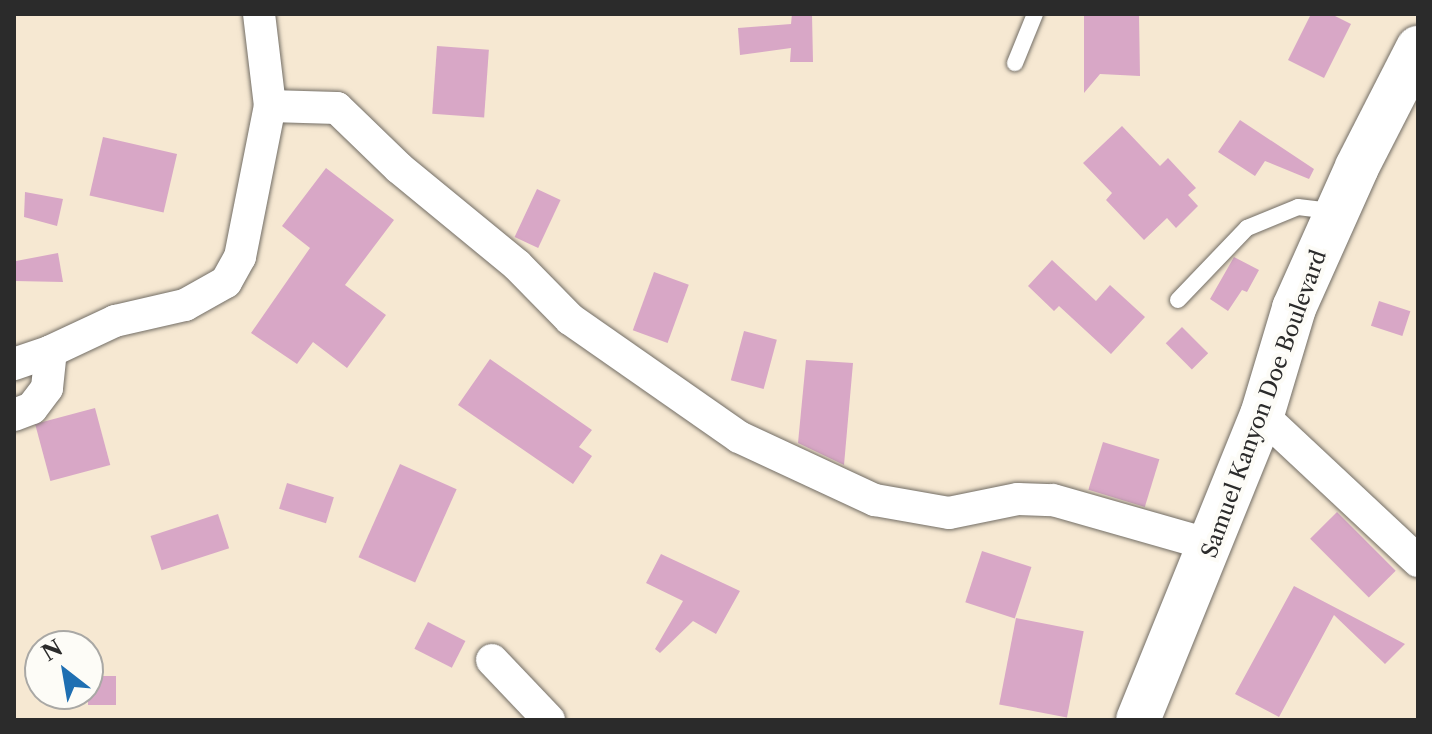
<!DOCTYPE html>
<style>
body{margin:0}
#map{position:relative;width:1432px;height:734px;overflow:hidden;background:#f6e8d2;font-family:"Libre Caslon Text",serif}
div>[style]{position:absolute}
.building>*{inset:0;background:#d8a7c6;transform-origin:0 0}
.roads{filter:drop-shadow(0 0 2px #726d65) drop-shadow(0 0 2px #726d65)}
.lane>*{height:16px;margin:-8px;padding:0 8px;transform-origin:8px;border-radius:8px;background:#fff}
.street>*{height:32px;margin:-16px;padding:0 16px;transform-origin:16px;border-radius:16px;background:#fff}
.secondary>*{height:44px;margin:-22px;padding:0 22px;transform-origin:22px;border-radius:22px;background:#fff}
span{translate:-50% -50%;white-space:nowrap;text-align:center;line-height:1.15;-webkit-text-stroke:8px #fdfcf7;paint-order:stroke}
.street-label{font-size:22px;color:#2b2b2b}
.frame{position:absolute;inset:0;border:16px solid #2b2b2b;pointer-events:none}
.north{position:absolute;left:24px;top:630px;width:80px;height:80px;box-sizing:border-box;background:#fdfcf7;border:2px solid #a9a8a5;border-radius:50%;rotate:329deg;font-size:22px;font-weight:700;line-height:32px;text-align:center;color:#2b2b2b}
.north::after{content:'';display:block;margin:auto;width:28px;height:36px;background:#1f6fb2;clip-path:polygon(50% 0,100% 100%,50% 72%,0 100%)}
</style>
<div id="map">
<div class="building">
<div style="clip-path:polygon(792px 14px,812px 14px,813px 62px,790px 62px,791px 48px,740px 55px,738px 28px,791px 24px)"></div>
<div style="clip-path:polygon(1084px 14px,1139px 14px,1140px 76px,1100px 74px,1084px 93px)"></div>
<div style="clip-path:polygon(1311px 14px,1331px 14px,1351px 24px,1324px 78px,1288px 60px)"></div>
<div style="left:437px;top:46px;width:52px;height:68px;rotate:4deg"></div>
<div style="clip-path:polygon(1240px 120px,1314px 169px,1309px 179px,1265px 161px,1255px 176px,1218px 152px)"></div>
<div style="clip-path:polygon(1122px 126px,1160px 166px,1168px 158px,1196px 188px,1188px 195px,1198px 206px,1176px 228px,1167px 218px,1144px 240px,1106px 200px,1112px 193px,1083px 163px)"></div>
<div style="left:103px;top:137px;width:76px;height:60px;rotate:13deg"></div>
<div style="clip-path:polygon(326px 168px,394px 220px,345px 285px,386px 315px,347px 368px,313px 342px,297px 364px,251px 333px,310px 248px,282px 226px)"></div>
<div style="left:537px;top:189px;width:26px;height:53px;rotate:25deg"></div>
<div style="clip-path:polygon(25px 192px,63px 199px,57px 226px,24px 217px)"></div>
<div style="clip-path:polygon(58px 253px,63px 282px,15px 281px,16px 261px)"></div>
<div style="clip-path:polygon(1234px 257px,1259px 270px,1247px 292px,1242px 290px,1228px 311px,1210px 299px)"></div>
<div style="clip-path:polygon(1052px 260px,1096px 301px,1110px 285px,1145px 317px,1111px 354px,1059px 306px,1054px 311px,1028px 286px)"></div>
<div style="left:654px;top:272px;width:37px;height:62px;rotate:20deg"></div>
<div style="left:1379px;top:301px;width:33px;height:26px;rotate:18deg"></div>
<div style="left:1182px;top:327px;width:37px;height:23px;rotate:45deg"></div>
<div style="left:744px;top:331px;width:34px;height:51px;rotate:15deg"></div>
<div style="clip-path:polygon(490px 359px,592px 430px,579px 447px,592px 456px,573px 484px,458px 405px)"></div>
<div style="clip-path:polygon(806px 360px,853px 363px,844px 465px,798px 443px)"></div>
<div style="left:95px;top:408px;width:59px;height:62px;rotate:75deg"></div>
<div style="left:1103px;top:442px;width:59px;height:50px;rotate:17deg"></div>
<div style="left:400px;top:464px;width:62px;height:102px;rotate:24deg"></div>
<div style="left:287px;top:483px;width:49px;height:27px;rotate:17deg"></div>
<div style="left:1337px;top:512px;width:83px;height:38px;rotate:45deg"></div>
<div style="left:218px;top:514px;width:36px;height:71px;rotate:72deg"></div>
<div style="left:982px;top:551px;width:52px;height:54px;rotate:18deg"></div>
<div style="clip-path:polygon(661px 554px,740px 591px,716px 634px,693px 621px,660px 653px,655px 649px,683px 601px,646px 583px)"></div>
<div style="clip-path:polygon(1294px 586px,1405px 644px,1385px 664px,1334px 615px,1279px 717px,1235px 694px)"></div>
<div style="left:1016px;top:618px;width:69px;height:88px;rotate:11deg"></div>
<div style="left:428px;top:622px;width:42px;height:30px;rotate:27deg"></div>
<div style="left:116px;top:676px;width:29px;height:28px;rotate:90deg"></div>
</div>
<div class="roads">
<div class="lane">
<div style="left:1015px;top:63px;width:53px;rotate:-67.8deg"></div>
<div style="left:1178px;top:300px;width:100px;rotate:-46.2deg"></div>
<div style="left:1247px;top:228px;width:55px;rotate:-22.4deg"></div>
<div style="left:1298px;top:207px;width:35px;rotate:7deg"></div>
</div>
<div class="street">
<div style="left:270px;top:106px;width:67px;rotate:1.7deg"></div>
<div style="left:337px;top:108px;width:86px;rotate:44.1deg"></div>
<div style="left:399px;top:168px;width:153px;rotate:39.4deg"></div>
<div style="left:517px;top:265px;width:76px;rotate:45.5deg"></div>
<div style="left:570px;top:319px;width:206px;rotate:34.9deg"></div>
<div style="left:739px;top:437px;width:150px;rotate:24.9deg"></div>
<div style="left:875px;top:500px;width:75px;rotate:10deg"></div>
<div style="left:949px;top:513px;width:70px;rotate:-11.5deg"></div>
<div style="left:1018px;top:499px;width:35px;rotate:2deg"></div>
<div style="left:1053px;top:500px;width:164px;rotate:15.9deg"></div>
<div style="left:14px;top:364px;width:39px;rotate:-19deg"></div>
<div style="left:14px;top:415px;width:19px;rotate:-21deg"></div>
<div style="left:32px;top:408px;width:25px;rotate:-53deg"></div>
<div style="left:47px;top:388px;width:37px;rotate:-84deg"></div>
<div style="left:51px;top:351px;width:71px;rotate:-25.1deg"></div>
<div style="left:115px;top:321px;width:72px;rotate:-12.9deg"></div>
<div style="left:185px;top:305px;width:47px;rotate:-29.3deg"></div>
<div style="left:226px;top:282px;width:29px;rotate:-61deg"></div>
<div style="left:240px;top:257px;width:154px;rotate:-78.8deg"></div>
<div style="left:270px;top:106px;width:93px;rotate:-96.8deg"></div>
<div style="left:1262px;top:415px;width:214px;rotate:43.1deg"></div>
<div style="left:492px;top:660px;width:83px;rotate:46.5deg"></div>
</div>
<div class="secondary">
<div style="left:1138px;top:720px;width:329px;rotate:-67.9deg"></div>
<div style="left:1262px;top:415px;width:112px;rotate:-73.3deg"></div>
<div style="left:1294px;top:308px;width:154px;rotate:-65.9deg"></div>
<div style="left:1357px;top:167px;width:134px;rotate:-62.9deg"></div>
</div>
</div>
<div class="street-label">
<span style="left:1264px;top:404px;rotate:-70deg">Samuel Kanyon Doe Boulevard</span>
</div>
<div class="frame"></div>
<div class="north">N</div>
</div>
